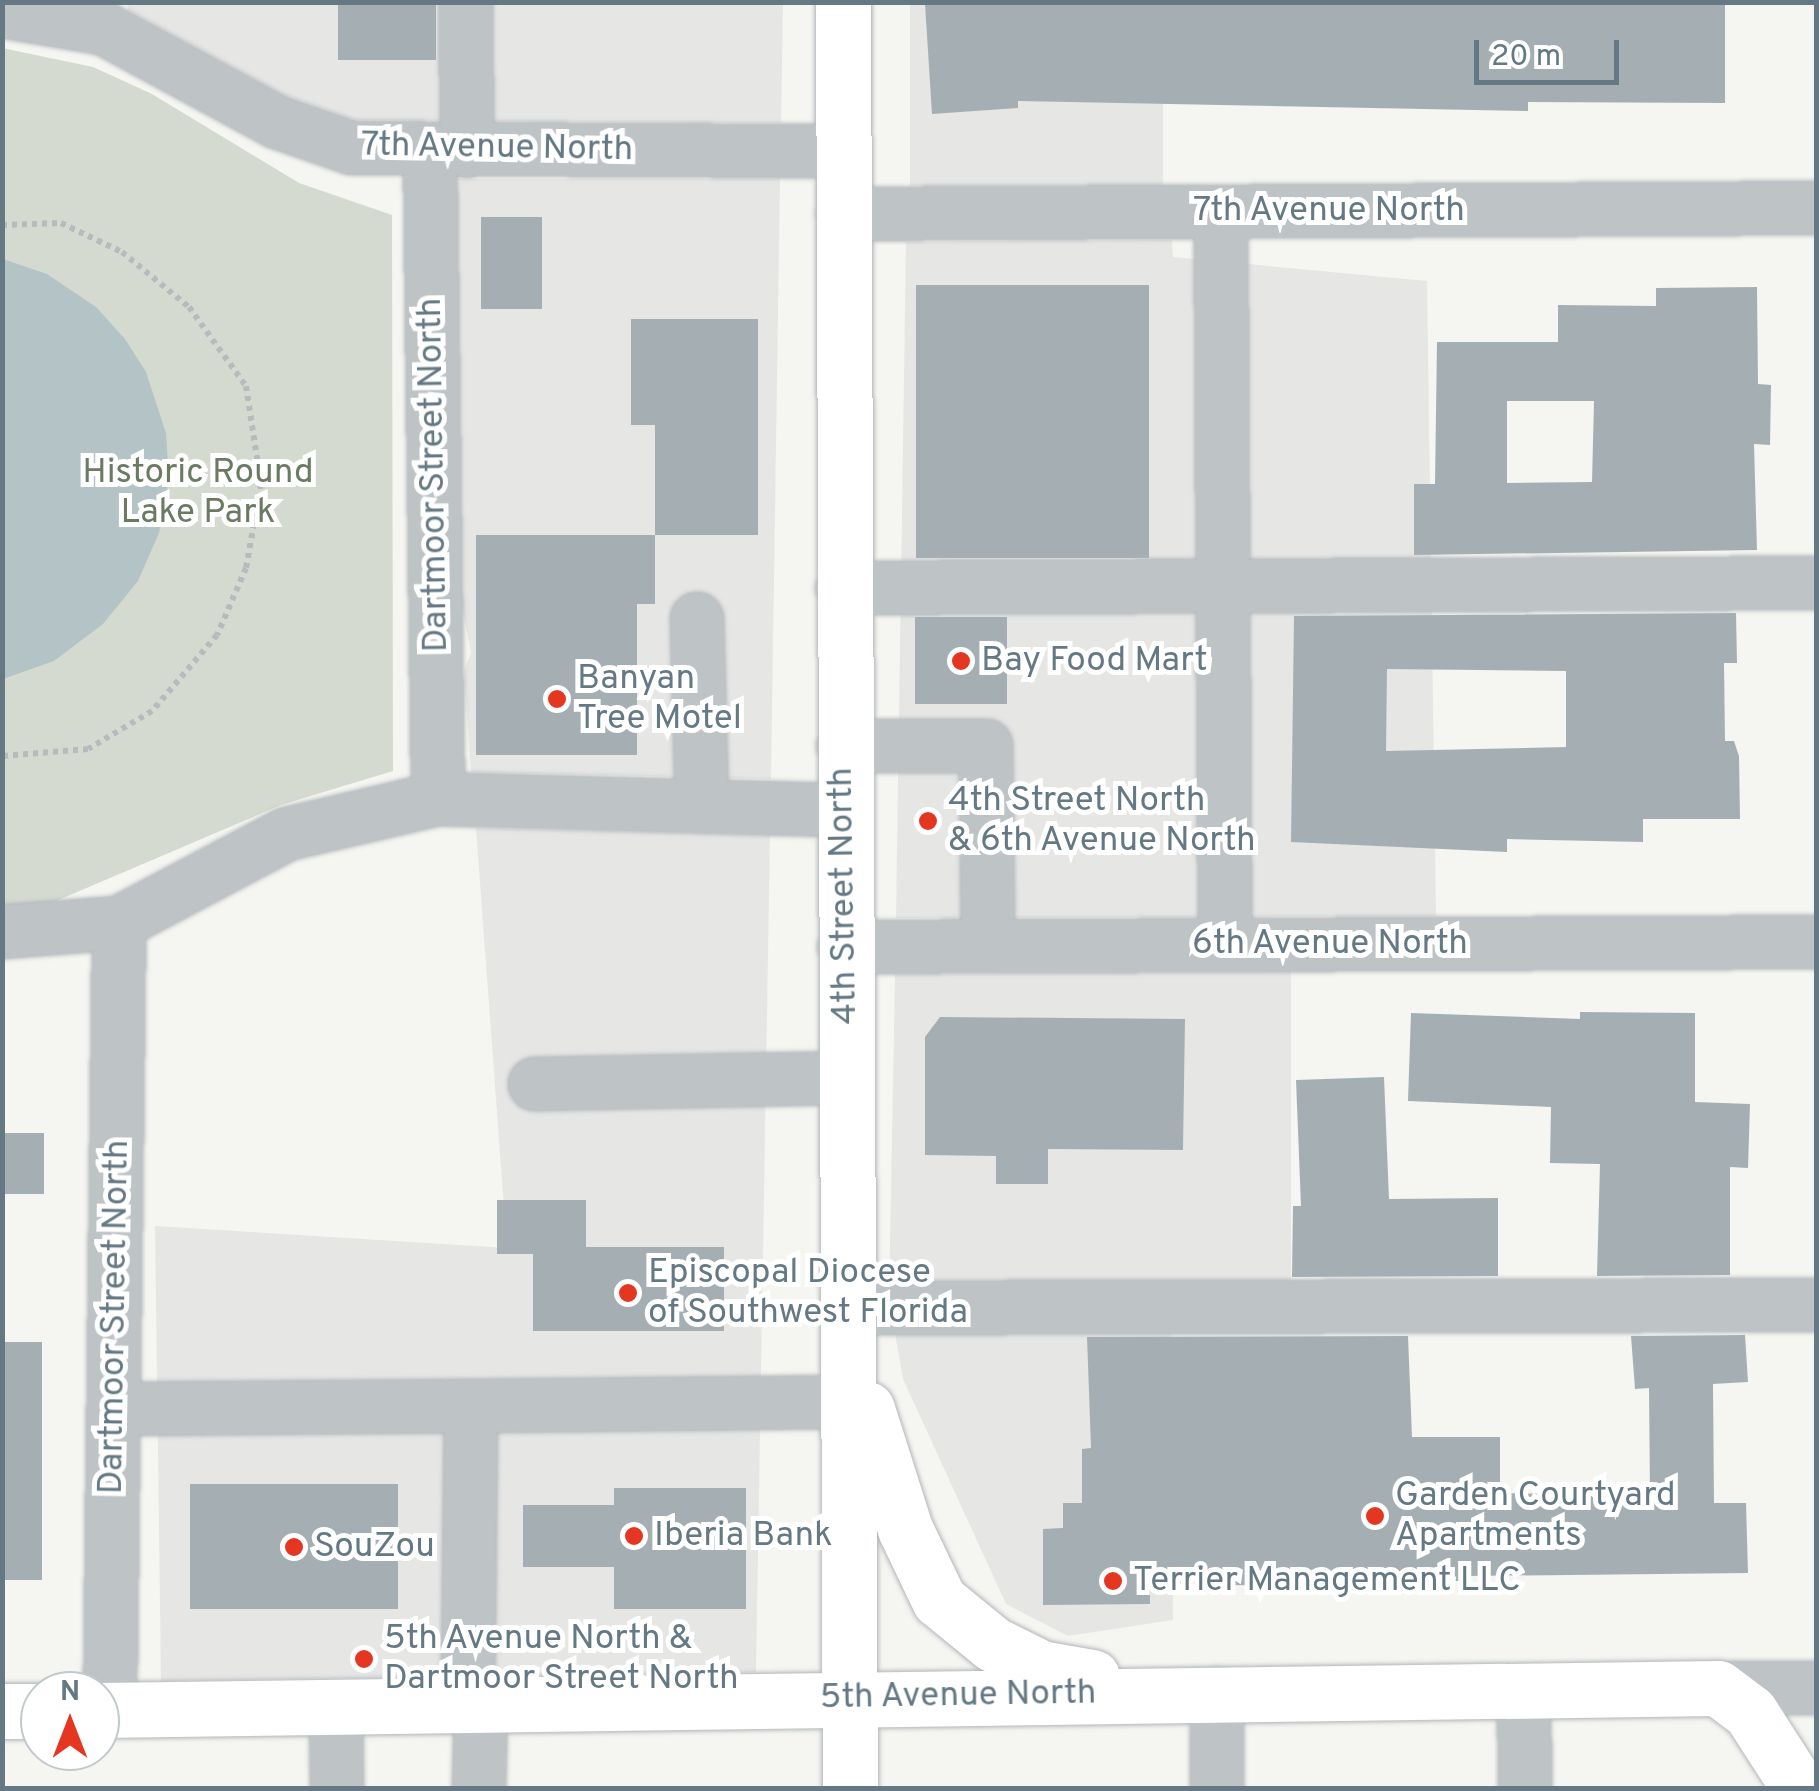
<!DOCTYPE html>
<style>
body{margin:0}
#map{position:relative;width:1819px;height:1791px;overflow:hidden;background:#f5f5f1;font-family:Overpass,sans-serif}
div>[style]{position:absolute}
.built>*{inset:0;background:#e6e6e5;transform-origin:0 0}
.green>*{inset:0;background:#d5dad0}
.water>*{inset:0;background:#b4c4c6}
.building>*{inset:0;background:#a5afb3;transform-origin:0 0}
.path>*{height:6px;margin-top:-3px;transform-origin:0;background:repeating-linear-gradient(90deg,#b8bbbd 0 5px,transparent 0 10px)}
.roads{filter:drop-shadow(0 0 2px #b1b7ba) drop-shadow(0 0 2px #b1b7ba)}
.minor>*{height:52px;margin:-26px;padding:0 26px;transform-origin:26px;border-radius:26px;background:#bec3c6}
.major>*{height:55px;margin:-27.5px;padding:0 27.5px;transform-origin:27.5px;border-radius:27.5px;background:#fff}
.dots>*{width:28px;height:28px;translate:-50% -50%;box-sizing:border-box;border:5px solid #fff;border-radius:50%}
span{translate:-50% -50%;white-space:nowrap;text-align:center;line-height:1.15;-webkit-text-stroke:10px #fff;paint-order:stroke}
.street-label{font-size:35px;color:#647983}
.park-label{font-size:35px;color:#6a7a63}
.poi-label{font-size:35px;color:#647983}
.left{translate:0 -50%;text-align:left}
.frame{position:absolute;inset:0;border:5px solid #647983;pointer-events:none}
.north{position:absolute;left:20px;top:1671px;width:100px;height:100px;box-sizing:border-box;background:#fff;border:2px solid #c1c9cd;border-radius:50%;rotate:0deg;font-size:28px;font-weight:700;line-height:40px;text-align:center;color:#647983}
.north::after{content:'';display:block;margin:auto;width:35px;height:45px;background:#e53622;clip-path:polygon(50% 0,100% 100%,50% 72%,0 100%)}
.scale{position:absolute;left:1474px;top:40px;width:145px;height:45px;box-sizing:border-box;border:5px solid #647983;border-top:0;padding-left:12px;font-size:30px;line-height:35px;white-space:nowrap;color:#647983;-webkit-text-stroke:8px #fff;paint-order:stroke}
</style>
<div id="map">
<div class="built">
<div style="clip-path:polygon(127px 3px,783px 3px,781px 123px,356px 120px,285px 95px,128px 10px)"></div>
<div style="left:910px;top:3px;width:253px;height:183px"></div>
<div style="clip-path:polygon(455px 179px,780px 179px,771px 779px,471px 772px,464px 671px,471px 653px,460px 596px)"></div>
<div style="clip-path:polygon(1172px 240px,1173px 257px,1427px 281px,1436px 916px,896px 918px,906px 242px)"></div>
<div style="clip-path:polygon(476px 828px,770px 835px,756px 1672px,161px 1681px,155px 1226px,507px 1248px)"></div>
<div style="clip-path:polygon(1291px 971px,1291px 1291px,1171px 1289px,1173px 1620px,1068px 1636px,1006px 1604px,903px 1379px,889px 1299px,895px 974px)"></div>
</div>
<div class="green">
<div style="clip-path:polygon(2px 48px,93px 67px,152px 94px,299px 183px,392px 215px,393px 771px,281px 805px,42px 907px,2px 907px)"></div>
</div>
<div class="water">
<div style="clip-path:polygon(3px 259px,47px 274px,96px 307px,125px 339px,146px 372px,166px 433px,169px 480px,159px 533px,138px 581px,103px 624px,54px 661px,3px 679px)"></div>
</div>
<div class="building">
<div style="left:338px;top:2px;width:98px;height:58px"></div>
<div style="clip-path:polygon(1725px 2px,1725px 103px,1528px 102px,1528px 111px,1018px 101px,1018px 108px,932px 114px,925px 4px)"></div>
<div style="left:481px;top:217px;width:61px;height:92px"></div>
<div style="left:916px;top:285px;width:233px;height:273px"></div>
<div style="clip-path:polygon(evenodd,1757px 287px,1758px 384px,1771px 385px,1770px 445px,1754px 444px,1757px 550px,1414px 555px,1414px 484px,1435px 484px,1437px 342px,1558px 342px,1558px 305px,1656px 306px,1656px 288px,1757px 287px,1507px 401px,1594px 401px,1592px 482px,1507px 483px,1507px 401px)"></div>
<div style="clip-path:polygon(631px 319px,758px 319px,758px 535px,655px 535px,655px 425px,631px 425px)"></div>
<div style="clip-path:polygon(476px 535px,655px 535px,655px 604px,637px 604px,637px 755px,476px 755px)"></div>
<div style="clip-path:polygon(evenodd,1736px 613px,1737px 663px,1724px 663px,1725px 741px,1734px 741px,1739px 756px,1740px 819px,1643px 819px,1643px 842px,1507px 839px,1507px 852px,1291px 842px,1294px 616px,1736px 613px,1387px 669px,1566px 671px,1566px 747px,1386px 751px,1387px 669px)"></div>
<div style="left:1007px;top:617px;width:87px;height:92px;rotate:90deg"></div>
<div style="clip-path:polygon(1580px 1012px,1695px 1013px,1695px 1102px,1750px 1104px,1748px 1168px,1730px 1167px,1730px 1275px,1597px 1276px,1600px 1164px,1550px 1163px,1551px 1107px,1408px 1101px,1411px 1013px,1580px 1019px)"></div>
<div style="clip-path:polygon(940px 1017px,1185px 1019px,1183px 1150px,1048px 1149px,1048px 1184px,996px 1184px,996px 1156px,925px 1155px,925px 1037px)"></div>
<div style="clip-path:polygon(1384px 1077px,1389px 1199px,1498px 1198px,1498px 1276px,1292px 1277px,1293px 1206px,1301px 1206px,1296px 1080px)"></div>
<div style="left:2px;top:1133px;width:42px;height:61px"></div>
<div style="clip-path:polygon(497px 1200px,586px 1200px,586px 1247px,724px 1247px,724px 1331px,533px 1331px,533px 1254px,497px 1254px)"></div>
<div style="clip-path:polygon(1745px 1335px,1748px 1382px,1713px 1384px,1714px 1503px,1746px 1503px,1748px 1573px,1466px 1576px,1466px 1581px,1390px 1581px,1390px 1587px,1150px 1584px,1150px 1604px,1043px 1605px,1043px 1529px,1063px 1528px,1063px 1503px,1082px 1503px,1082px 1449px,1091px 1448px,1087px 1337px,1408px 1336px,1412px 1437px,1500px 1437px,1500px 1493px,1650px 1496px,1649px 1388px,1635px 1389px,1631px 1336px)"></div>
<div style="left:2px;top:1342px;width:40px;height:238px"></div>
<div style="left:398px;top:1484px;width:125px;height:208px;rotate:90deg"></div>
<div style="clip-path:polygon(614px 1488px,746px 1488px,746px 1609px,614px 1609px,614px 1567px,523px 1567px,523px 1505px,614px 1505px)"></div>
</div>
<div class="path">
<div style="left:2px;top:225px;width:59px;rotate:-1.9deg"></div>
<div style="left:61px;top:223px;width:68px;rotate:25.4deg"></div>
<div style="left:122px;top:252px;width:87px;rotate:39.4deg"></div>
<div style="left:189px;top:307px;width:97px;rotate:54.2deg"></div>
<div style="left:246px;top:386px;width:99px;rotate:81.3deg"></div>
<div style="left:261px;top:484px;width:85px;rotate:100.1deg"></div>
<div style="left:246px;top:568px;width:73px;rotate:113.4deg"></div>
<div style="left:217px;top:635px;width:100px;rotate:130.5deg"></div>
<div style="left:152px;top:711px;width:74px;rotate:149.3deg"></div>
<div style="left:88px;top:749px;width:86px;rotate:175.3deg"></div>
</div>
<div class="roads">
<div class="minor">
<div style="left:466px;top:2px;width:149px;rotate:89.6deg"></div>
<div style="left:2px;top:11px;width:102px;rotate:9.6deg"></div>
<div style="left:103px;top:28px;width:198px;rotate:28.4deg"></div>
<div style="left:277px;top:122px;width:79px;rotate:19.1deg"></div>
<div style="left:352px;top:148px;width:489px;rotate:0.4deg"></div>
<div style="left:430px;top:151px;width:648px;rotate:89.29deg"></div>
<div style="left:1221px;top:212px;width:733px;rotate:89.69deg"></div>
<div style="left:842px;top:214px;width:974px;rotate:-0.35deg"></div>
<div style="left:842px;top:588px;width:974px;rotate:-0.29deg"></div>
<div style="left:697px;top:619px;width:187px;rotate:88.5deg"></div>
<div style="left:843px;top:746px;width:143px"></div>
<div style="left:986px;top:746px;width:200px;rotate:89.4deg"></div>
<div style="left:2px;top:932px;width:117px;rotate:-4.4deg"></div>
<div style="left:119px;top:923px;width:190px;rotate:-27.9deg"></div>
<div style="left:287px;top:834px;width:155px;rotate:-13.1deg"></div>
<div style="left:438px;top:799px;width:405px;rotate:1.6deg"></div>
<div style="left:844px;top:947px;width:972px;rotate:-0.29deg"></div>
<div style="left:535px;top:1084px;width:312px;rotate:-1.1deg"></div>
<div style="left:849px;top:1308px;width:967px;rotate:-0.18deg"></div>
<div style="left:471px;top:1406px;width:380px;rotate:-0.6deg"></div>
<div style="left:114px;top:1409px;width:357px;rotate:-0.5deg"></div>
<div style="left:471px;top:1406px;width:298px;rotate:90.6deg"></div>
<div style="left:1718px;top:1688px;width:98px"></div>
<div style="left:1524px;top:1690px;width:98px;rotate:89.4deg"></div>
<div style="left:336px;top:1707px;width:81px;rotate:89.3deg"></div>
<div style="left:110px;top:1710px;width:787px;rotate:-89.34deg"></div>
<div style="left:479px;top:1788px;width:84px;rotate:-88.6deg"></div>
<div style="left:1217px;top:1788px;width:95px;rotate:-90deg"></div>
</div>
<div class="major">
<div style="left:843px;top:2px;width:1786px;rotate:89.78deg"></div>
<div style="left:867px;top:1409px;width:126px;rotate:72.4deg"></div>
<div style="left:905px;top:1529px;width:79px;rotate:64.4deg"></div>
<div style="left:939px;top:1600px;width:70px;rotate:39.2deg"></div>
<div style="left:993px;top:1644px;width:54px;rotate:26.6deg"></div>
<div style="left:1041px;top:1668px;width:52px;rotate:10deg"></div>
<div style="left:100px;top:1710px;width:1618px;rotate:-0.78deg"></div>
<div style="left:1718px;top:1688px;width:40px;rotate:37deg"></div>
<div style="left:1750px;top:1712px;width:90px;rotate:57.2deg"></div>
<div style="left:2px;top:1711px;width:38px"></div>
</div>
</div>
<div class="dots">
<div style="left:961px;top:661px;background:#e53622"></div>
<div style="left:557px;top:699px;background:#e53622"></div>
<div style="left:928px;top:821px;background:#e53622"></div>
<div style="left:628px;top:1293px;background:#e53622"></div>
<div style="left:1375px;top:1516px;background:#e53622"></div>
<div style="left:634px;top:1536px;background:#e53622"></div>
<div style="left:294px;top:1547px;background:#e53622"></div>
<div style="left:1113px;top:1581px;background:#e53622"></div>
<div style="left:364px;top:1659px;background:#e53622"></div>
</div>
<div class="street-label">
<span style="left:497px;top:148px;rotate:1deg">7th Avenue North</span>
<span style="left:1329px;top:211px">7th Avenue North</span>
<span style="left:434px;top:475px;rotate:-91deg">Dartmoor Street North</span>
<span style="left:844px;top:896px;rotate:-91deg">4th Street North</span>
<span style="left:1330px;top:944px">6th Avenue North</span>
<span style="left:115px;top:1317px;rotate:-89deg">Dartmoor Street North</span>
<span style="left:958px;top:1696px;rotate:-1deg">5th Avenue North</span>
</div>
<div class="park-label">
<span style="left:198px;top:493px">Historic Round<br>Lake Park</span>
</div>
<div class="poi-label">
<span class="left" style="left:981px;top:661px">Bay Food Mart</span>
<span class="left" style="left:577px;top:699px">Banyan<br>Tree Motel</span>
<span class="left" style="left:948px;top:821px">4th Street North<br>&amp; 6th Avenue North</span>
<span class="left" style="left:648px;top:1293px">Episcopal Diocese<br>of Southwest Florida</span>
<span class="left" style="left:1395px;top:1516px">Garden Courtyard<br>Apartments</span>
<span class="left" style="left:654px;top:1536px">Iberia Bank</span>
<span class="left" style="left:314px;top:1547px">SouZou</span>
<span class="left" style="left:1133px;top:1581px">Terrier Management LLC</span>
<span class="left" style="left:384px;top:1659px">5th Avenue North &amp;<br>Dartmoor Street North</span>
</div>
<div class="frame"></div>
<div class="north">N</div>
<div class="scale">20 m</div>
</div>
